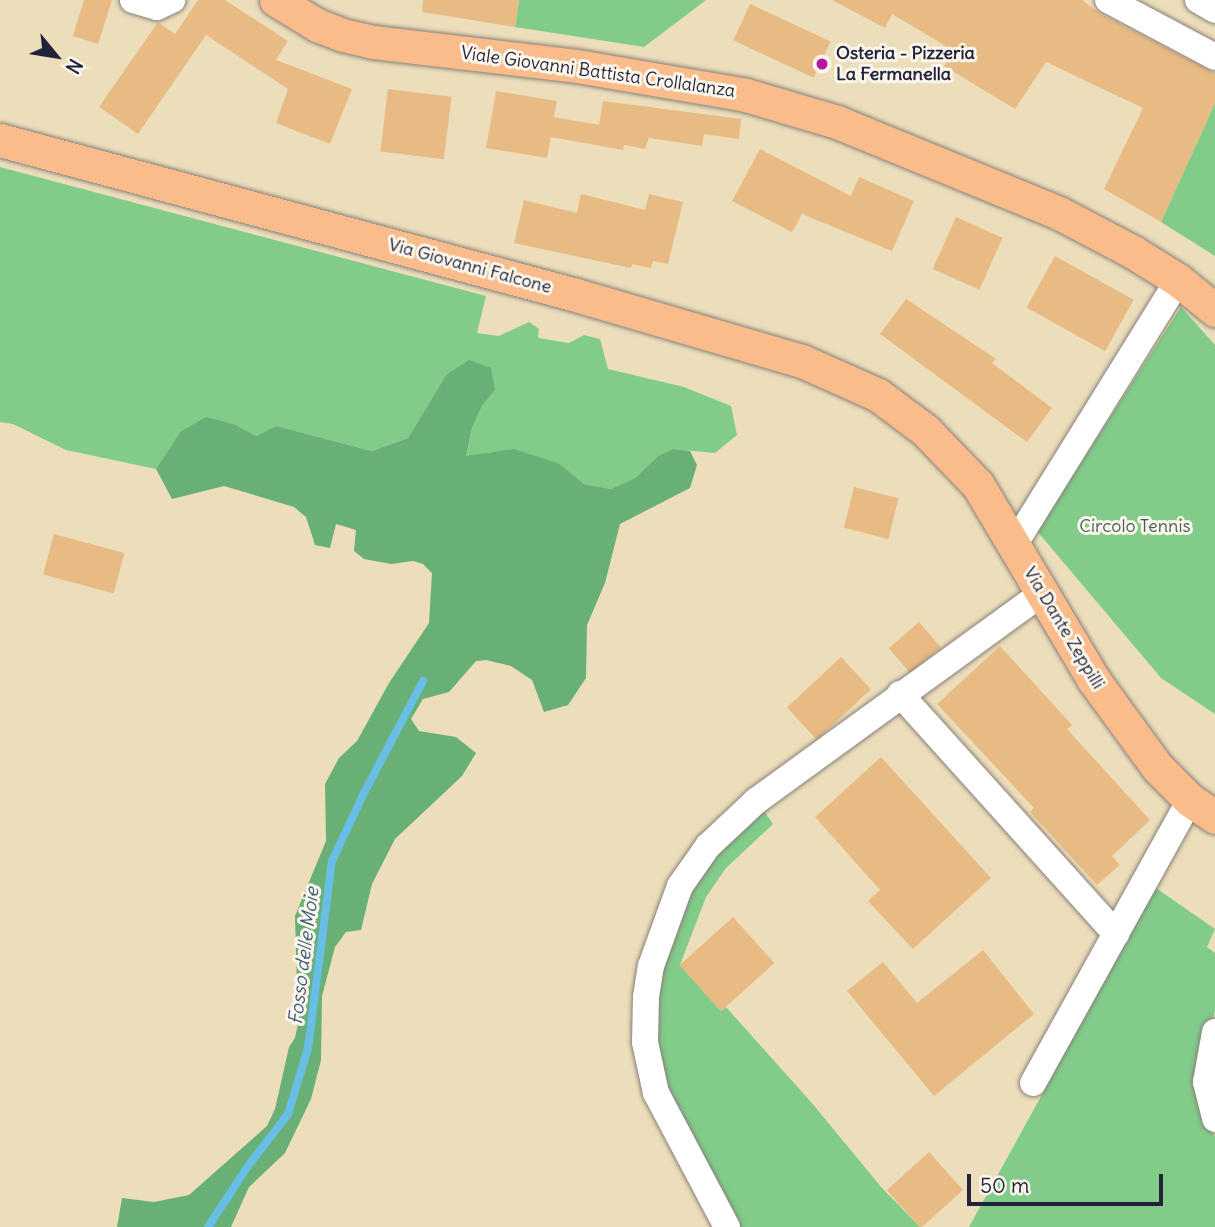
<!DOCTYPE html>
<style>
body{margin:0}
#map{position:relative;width:1215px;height:1227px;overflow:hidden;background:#eddebb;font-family:Delius,sans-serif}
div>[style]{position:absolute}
.green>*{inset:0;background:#81cc89}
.forest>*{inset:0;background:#68b075}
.stream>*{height:8px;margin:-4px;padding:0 4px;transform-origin:4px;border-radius:4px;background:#69bee6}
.building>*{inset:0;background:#e9bb84;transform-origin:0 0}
.roads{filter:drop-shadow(0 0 2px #88807b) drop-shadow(0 0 2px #88807b)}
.minor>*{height:26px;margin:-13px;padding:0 13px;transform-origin:13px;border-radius:13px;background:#fff}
.major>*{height:33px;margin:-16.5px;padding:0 16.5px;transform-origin:16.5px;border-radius:16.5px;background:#f9bc8a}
.dots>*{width:19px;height:19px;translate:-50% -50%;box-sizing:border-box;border:4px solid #fbf7ec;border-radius:50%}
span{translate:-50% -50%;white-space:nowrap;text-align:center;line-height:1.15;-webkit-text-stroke:6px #fbf7ec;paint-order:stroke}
.poi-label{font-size:18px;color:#22223b;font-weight:700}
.left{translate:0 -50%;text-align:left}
.street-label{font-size:18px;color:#22223b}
.park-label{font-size:18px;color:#435e56}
.water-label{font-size:19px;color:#3b5977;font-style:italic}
.north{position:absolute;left:21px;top:21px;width:70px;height:70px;-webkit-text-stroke:5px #fbf7ec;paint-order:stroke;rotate:120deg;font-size:19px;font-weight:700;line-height:28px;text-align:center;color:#22223b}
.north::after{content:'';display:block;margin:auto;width:24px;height:32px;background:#22223b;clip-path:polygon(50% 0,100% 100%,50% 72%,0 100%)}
.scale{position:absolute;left:967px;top:1174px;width:196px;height:32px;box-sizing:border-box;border:4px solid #22223b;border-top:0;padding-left:9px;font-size:21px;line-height:24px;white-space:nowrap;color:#22223b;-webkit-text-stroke:5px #fbf7ec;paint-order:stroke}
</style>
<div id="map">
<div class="green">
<div style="clip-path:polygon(519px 0,706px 0,644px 47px,515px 27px)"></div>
<div style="clip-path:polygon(1215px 103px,1215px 256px,1161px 222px)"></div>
<div style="clip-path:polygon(0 167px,486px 296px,477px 333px,499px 336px,529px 322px,539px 329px,538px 338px,569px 343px,584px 335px,600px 339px,608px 369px,684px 387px,731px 406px,737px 435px,715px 453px,673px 449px,658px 456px,635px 478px,611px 489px,584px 484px,560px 464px,491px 452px,466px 457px,472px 428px,482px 406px,495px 390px,446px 375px,408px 438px,372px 451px,276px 426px,256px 436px,236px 425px,180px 432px,156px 469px,66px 450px,13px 424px,0 422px)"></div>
<div style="clip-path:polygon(1181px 307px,1215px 345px,1215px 714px,1161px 678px,1037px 531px)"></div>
<div style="clip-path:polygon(759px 804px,773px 824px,726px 868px,706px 897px,680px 965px,721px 1011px,726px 1007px,811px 1102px,882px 1188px,920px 1227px,730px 1227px,659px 1092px,652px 997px,685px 888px)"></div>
<div style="clip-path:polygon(1156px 888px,1215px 929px,1207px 947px,1215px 953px,1215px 1011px,1208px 1036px,1208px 1125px,1215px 1137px,1215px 1227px,969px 1227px)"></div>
</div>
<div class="forest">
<div style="clip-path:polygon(469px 360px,491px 368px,495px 390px,482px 406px,472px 428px,466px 456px,514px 449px,560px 464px,584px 484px,611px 489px,635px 478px,658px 456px,673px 449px,690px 451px,697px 465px,690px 488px,620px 524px,605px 583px,587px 625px,586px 678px,568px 705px,544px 712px,532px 680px,511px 666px,486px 660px,476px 661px,449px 692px,423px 699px,411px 719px,419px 731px,456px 737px,476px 753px,462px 776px,395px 839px,372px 884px,361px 930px,346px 932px,335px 947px,322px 996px,321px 1060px,311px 1099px,285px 1153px,249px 1187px,231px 1227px,117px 1227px,122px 1198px,154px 1202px,189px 1195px,267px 1126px,275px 1109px,289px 1047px,295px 1038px,298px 1024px,295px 916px,326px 841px,325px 784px,339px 758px,357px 741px,389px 683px,429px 623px,432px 573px,423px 564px,413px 561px,391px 564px,364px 559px,354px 551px,356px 530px,336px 524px,330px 548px,315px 545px,306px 517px,294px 507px,224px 486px,172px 499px,156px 469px,180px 432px,206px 417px,236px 425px,256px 436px,276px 426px,372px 451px,408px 438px,446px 375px)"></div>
</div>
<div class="stream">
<div style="left:208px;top:1227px;width:73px;rotate:-56.7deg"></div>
<div style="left:248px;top:1166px;width:66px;rotate:-52.4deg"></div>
<div style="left:288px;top:1114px;width:69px;rotate:-73.1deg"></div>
<div style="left:308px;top:1048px;width:189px;rotate:-82.7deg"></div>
<div style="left:332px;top:861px;width:75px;rotate:-64.8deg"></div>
<div style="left:364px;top:793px;width:127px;rotate:-62.2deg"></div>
</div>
<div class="building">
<div style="clip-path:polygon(84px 0,112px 0,98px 44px,73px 36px)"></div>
<div style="clip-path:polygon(198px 0,225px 0,288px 41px,276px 60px,352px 89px,330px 144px,276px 123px,288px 89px,206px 35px,138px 134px,99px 107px,158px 22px,175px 34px)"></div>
<div style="clip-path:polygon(423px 0,519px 0,515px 27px,422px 12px)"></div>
<div style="clip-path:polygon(832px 0,1082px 0,1101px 14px,1215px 73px,1215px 103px,1161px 222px,1104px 189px,1143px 108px,1046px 62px,1015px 109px,944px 66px,954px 51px,892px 14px,885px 28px)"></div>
<div style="left:750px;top:4px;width:89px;height:40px;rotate:25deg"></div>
<div style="left:388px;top:89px;width:64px;height:63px;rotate:7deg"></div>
<div style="clip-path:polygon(496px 91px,557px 101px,554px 117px,599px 125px,603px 101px,741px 119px,739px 139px,704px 134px,702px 146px,649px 138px,645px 149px,624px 145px,623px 150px,551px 137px,547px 158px,486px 148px)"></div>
<div style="clip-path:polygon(760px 149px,851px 196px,859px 177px,914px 201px,892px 251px,802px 214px,792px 232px,732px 201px)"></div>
<div style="clip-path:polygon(581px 194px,645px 210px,649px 194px,683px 202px,668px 264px,653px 261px,651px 268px,632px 264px,631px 268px,514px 243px,524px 200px,577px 213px)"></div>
<div style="left:956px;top:217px;width:51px;height:57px;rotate:24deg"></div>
<div style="left:1055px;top:256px;width:90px;height:59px;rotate:29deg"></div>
<div style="clip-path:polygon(906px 299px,996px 359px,992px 363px,1052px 408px,1027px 442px,880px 334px)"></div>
<div style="left:854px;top:487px;width:46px;height:42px;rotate:14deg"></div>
<div style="left:54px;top:534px;width:73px;height:42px;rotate:15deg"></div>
<div style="left:919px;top:622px;width:33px;height:40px;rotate:49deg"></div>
<div style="clip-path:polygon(1000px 646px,1072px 725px,1067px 729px,1150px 820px,1112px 856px,1120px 865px,1097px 885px,1030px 812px,1034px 808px,937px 704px)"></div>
<div style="left:841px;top:657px;width:44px;height:74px;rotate:47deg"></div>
<div style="clip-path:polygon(881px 757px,991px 878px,913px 949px,868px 901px,880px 890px,815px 817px)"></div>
<div style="left:733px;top:917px;width:62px;height:72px;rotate:48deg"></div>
<div style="clip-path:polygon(983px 950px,1034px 1014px,934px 1096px,847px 991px,883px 962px,917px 1003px)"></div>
<div style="left:929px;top:1152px;width:51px;height:57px;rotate:48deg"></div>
</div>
<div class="roads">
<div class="minor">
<div style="left:133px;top:0;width:25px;rotate:16deg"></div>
<div style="left:157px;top:7px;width:17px;rotate:-25deg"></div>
<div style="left:1108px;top:0;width:121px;rotate:28deg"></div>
<div style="left:1198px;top:0;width:20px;rotate:30deg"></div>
<div style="left:1014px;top:545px;width:312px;rotate:-58.2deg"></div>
<div style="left:900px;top:694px;width:323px;rotate:48deg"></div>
<div style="left:1215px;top:1032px;width:51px;rotate:100.2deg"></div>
<div style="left:1206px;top:1082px;width:38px;rotate:76deg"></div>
<div style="left:1033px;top:1083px;width:324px;rotate:-61deg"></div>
<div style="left:727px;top:1227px;width:152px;rotate:-117.9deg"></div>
<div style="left:656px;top:1093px;width:52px;rotate:-102.2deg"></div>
<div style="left:645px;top:1042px;width:45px;rotate:-88.7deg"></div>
<div style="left:646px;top:997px;width:31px;rotate:-81deg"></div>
<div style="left:651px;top:966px;width:85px;rotate:-70.1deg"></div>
<div style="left:680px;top:886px;width:49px;rotate:-55deg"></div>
<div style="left:708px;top:846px;width:66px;rotate:-43.2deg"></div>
<div style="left:756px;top:801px;width:352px;rotate:-36deg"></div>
</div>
<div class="major">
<div style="left:276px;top:0;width:48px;rotate:31.4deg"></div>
<div style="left:317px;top:25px;width:28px;rotate:21deg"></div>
<div style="left:343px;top:35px;width:31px;rotate:13deg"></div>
<div style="left:373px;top:42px;width:205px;rotate:6.7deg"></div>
<div style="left:577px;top:66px;width:171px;rotate:9.7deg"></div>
<div style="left:746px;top:95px;width:95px;rotate:16.5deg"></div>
<div style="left:837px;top:122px;width:240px;rotate:22.3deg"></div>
<div style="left:1059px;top:213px;width:84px;rotate:27.8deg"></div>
<div style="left:1133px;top:252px;width:53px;rotate:31.9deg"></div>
<div style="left:1178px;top:280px;width:48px;rotate:39deg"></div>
<div style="left:0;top:140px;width:596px;rotate:15.06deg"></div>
<div style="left:576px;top:295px;width:235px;rotate:16.3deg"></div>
<div style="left:802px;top:361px;width:83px;rotate:24.1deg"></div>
<div style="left:878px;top:395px;width:59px;rotate:36.7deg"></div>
<div style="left:925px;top:430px;width:76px;rotate:46.1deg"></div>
<div style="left:978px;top:485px;width:226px;rotate:59.3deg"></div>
<div style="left:1093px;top:679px;width:110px;rotate:53.9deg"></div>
<div style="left:1158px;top:768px;width:45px;rotate:45deg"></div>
<div style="left:1190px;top:800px;width:30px;rotate:34deg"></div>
</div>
</div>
<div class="dots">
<div style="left:822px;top:64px;background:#b5179e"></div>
</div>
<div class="poi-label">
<span class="left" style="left:836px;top:64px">Osteria - Pizzeria<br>La Fermanella</span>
</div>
<div class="street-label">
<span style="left:598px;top:72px;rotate:8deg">Viale Giovanni Battista Crollalanza</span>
<span style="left:470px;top:266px;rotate:15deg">Via Giovanni Falcone</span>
<span style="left:1064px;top:628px;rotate:59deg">Via Dante Zeppilli</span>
</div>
<div class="park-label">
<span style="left:1135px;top:526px">Circolo Tennis</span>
</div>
<div class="water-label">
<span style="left:304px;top:956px;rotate:-83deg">Fosso delle Moie</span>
</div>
<div class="north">N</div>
<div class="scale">50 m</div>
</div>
